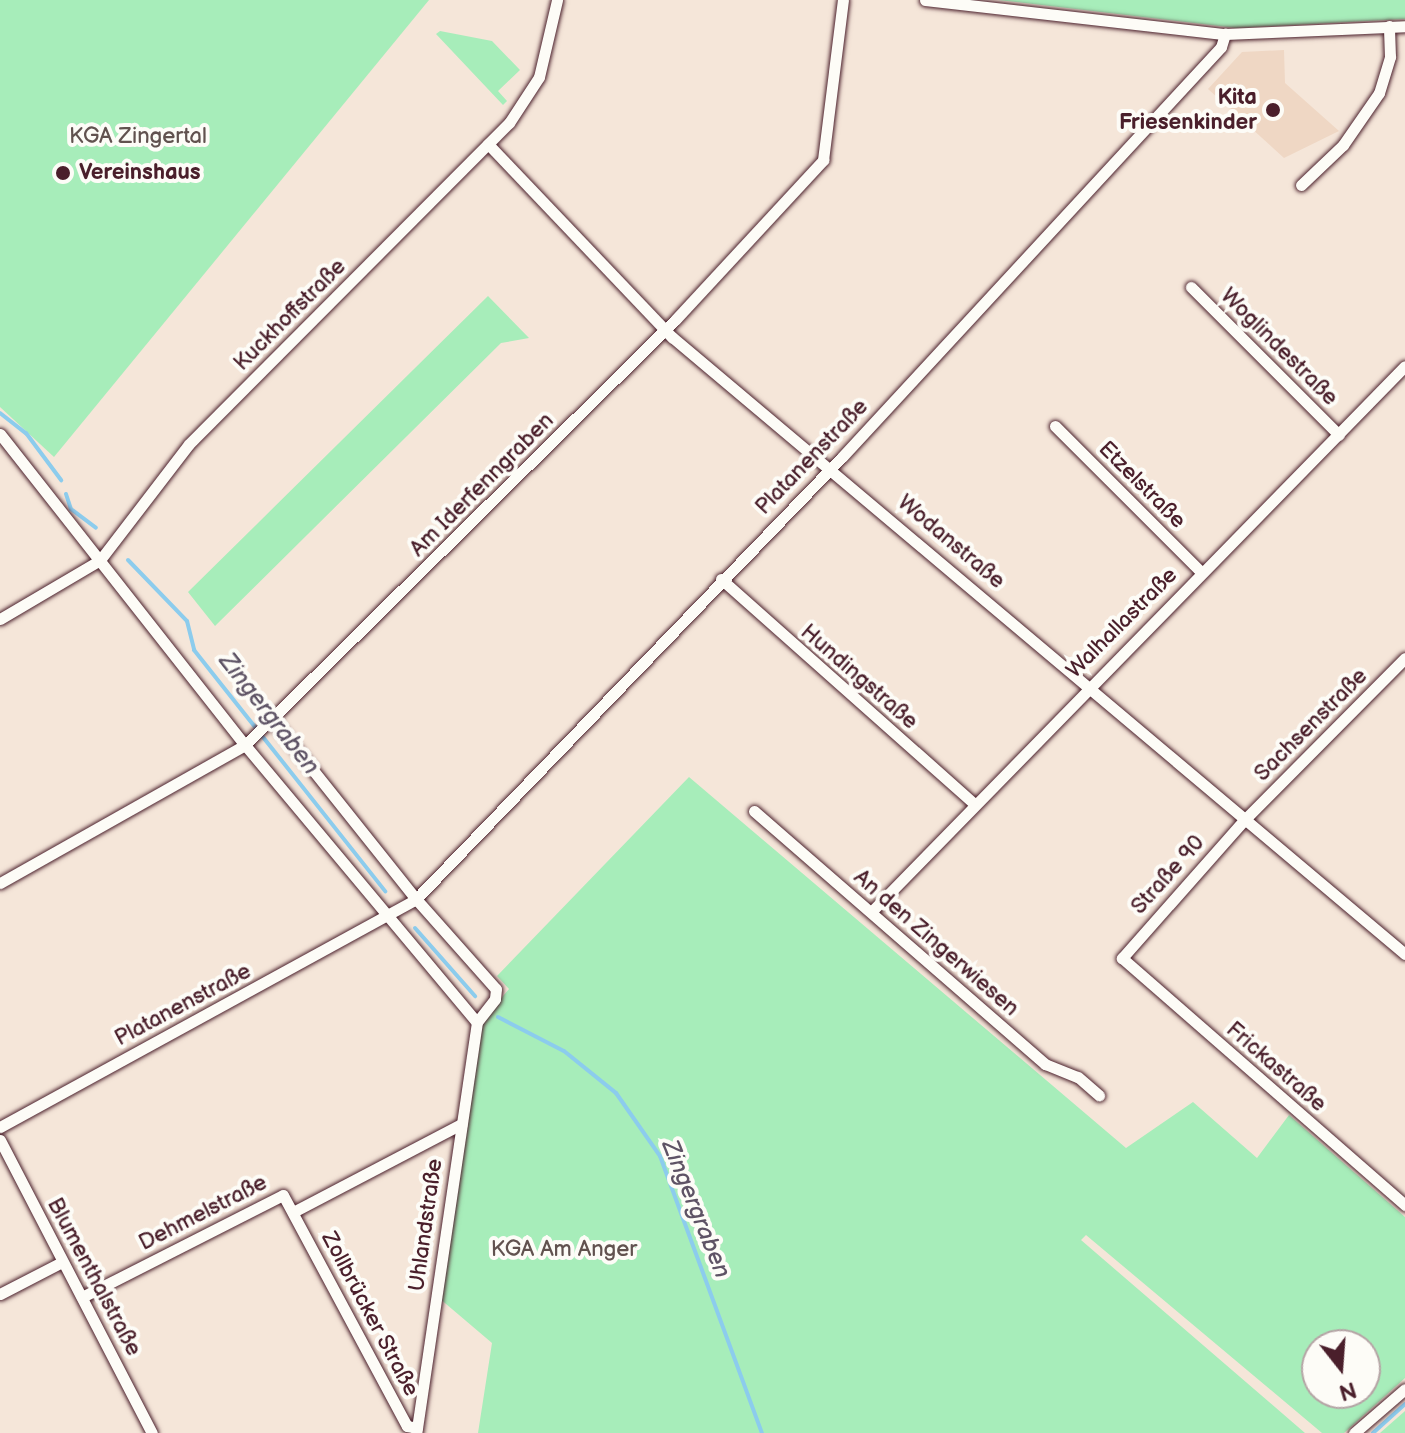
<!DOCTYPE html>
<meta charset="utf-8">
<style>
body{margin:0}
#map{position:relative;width:1405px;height:1433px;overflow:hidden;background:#f5e6d9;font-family:"Balsamiq Sans",sans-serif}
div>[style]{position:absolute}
.built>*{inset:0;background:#efd7c4}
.green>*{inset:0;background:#a7edba}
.stream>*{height:4px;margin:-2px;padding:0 2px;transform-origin:2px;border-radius:2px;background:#8ccced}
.roads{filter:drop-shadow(0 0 2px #4a1f2b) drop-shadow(0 0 2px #4a1f2b)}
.street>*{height:11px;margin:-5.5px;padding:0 5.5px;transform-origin:5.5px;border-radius:5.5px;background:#fdfcf7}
.dots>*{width:22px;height:22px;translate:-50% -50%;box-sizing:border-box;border:4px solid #fdfcf7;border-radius:50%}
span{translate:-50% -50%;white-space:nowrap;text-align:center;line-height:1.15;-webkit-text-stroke:8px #fdfcf7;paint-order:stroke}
.poi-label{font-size:22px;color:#4a1f2b;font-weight:700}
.right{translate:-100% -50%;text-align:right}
.left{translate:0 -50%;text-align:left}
.park-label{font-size:22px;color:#61524f}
.street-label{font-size:22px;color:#4a1f2b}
.water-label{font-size:24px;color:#5e5365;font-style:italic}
.north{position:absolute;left:1301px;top:1329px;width:80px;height:80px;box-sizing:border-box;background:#fdfcf7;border:2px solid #b5a4a5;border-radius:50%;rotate:163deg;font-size:22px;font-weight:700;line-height:32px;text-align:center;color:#4a1f2b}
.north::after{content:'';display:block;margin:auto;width:28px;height:36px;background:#4a1f2b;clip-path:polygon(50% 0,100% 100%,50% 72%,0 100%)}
</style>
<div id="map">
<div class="built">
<div style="clip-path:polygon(1284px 50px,1285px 83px,1339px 131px,1284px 158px,1208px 89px,1242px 52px)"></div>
</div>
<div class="green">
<div style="clip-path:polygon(0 0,429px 0,54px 457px,0 407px)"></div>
<div style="clip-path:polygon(998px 0,1405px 0,1405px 19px,1236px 28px)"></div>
<div style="clip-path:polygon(440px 31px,492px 41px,520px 70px,498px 91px,507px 101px,503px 105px,436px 34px)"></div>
<div style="clip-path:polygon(488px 296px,529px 338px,501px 343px,215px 626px,188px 592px)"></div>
<div style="clip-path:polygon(evenodd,689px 777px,1126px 1148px,1193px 1102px,1257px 1158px,1289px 1115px,1405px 1217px,1405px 1378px,1344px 1433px,1322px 1433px,1086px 1235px,1081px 1240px,1305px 1433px,478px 1433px,492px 1343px,439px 1298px,479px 1024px,509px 989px,497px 976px,689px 777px,1317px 1345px,1365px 1345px,1365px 1393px,1317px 1393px,1317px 1345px)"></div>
<div style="clip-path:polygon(1405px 1411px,1405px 1433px,1380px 1433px)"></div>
</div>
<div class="stream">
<div style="left:0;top:413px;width:33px;rotate:38deg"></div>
<div style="left:26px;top:433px;width:59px;rotate:53.3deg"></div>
<div style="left:66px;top:494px;width:16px;rotate:72deg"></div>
<div style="left:71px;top:509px;width:31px;rotate:37deg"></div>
<div style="left:128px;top:560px;width:85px;rotate:46deg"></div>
<div style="left:187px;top:621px;width:30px;rotate:76deg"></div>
<div style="left:194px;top:650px;width:308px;rotate:51.6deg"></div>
<div style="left:415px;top:928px;width:91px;rotate:48.6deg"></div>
<div style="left:498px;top:1017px;width:74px;rotate:27.3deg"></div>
<div style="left:564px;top:1051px;width:67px;rotate:38.9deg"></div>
<div style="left:616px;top:1093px;width:77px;rotate:55.1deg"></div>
<div style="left:660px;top:1156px;width:295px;rotate:69.8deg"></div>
<div style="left:1373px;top:1433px;width:43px;rotate:-42.2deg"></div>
</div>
<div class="roads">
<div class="street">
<div style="left:925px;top:0;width:302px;rotate:6.5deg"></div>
<div style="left:1225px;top:34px;width:180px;rotate:-2.5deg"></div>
<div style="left:488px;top:144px;width:267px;rotate:46.4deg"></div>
<div style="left:672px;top:337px;width:958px;rotate:40.09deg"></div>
<div style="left:1301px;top:185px;width:58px;rotate:-43.6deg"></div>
<div style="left:1343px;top:145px;width:63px;rotate:-55.3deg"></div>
<div style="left:1379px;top:93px;width:38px;rotate:-73deg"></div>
<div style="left:1390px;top:57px;width:31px;rotate:-92deg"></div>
<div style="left:1191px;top:287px;width:209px;rotate:45deg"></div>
<div style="left:1055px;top:426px;width:206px;rotate:45deg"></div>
<div style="left:0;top:434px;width:396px;rotate:51.8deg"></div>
<div style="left:245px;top:745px;width:361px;rotate:50.1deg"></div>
<div style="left:721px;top:579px;width:337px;rotate:41.6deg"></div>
<div style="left:0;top:619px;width:116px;rotate:-30.5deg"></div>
<div style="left:100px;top:560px;width:146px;rotate:-52.5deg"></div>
<div style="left:189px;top:444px;width:453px;rotate:-45.1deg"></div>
<div style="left:509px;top:123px;width:55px;rotate:-56.9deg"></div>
<div style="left:539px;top:77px;width:79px;rotate:-76.8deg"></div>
<div style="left:1405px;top:658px;width:227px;rotate:134.8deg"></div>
<div style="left:1245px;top:819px;width:186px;rotate:131.5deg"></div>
<div style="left:1122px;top:958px;width:376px;rotate:41.1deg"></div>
<div style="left:273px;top:720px;width:229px;rotate:51.4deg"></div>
<div style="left:416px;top:899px;width:120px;rotate:48.4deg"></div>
<div style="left:496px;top:989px;width:10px;rotate:96deg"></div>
<div style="left:495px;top:999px;width:29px;rotate:128deg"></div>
<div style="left:477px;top:1022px;width:416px;rotate:98.4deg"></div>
<div style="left:754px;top:811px;width:386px;rotate:41deg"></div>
<div style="left:1045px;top:1064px;width:35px;rotate:22deg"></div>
<div style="left:1078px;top:1077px;width:28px;rotate:41deg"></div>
<div style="left:0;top:883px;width:281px;rotate:-29.4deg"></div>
<div style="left:245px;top:745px;width:606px;rotate:-44.67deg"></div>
<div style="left:676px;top:319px;width:217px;rotate:-47.2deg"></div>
<div style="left:823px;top:160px;width:161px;rotate:-82.9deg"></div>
<div style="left:872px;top:911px;width:762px;rotate:-45.64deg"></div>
<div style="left:0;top:1127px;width:474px;rotate:-28.7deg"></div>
<div style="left:416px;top:899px;width:614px;rotate:-46.06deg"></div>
<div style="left:842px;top:457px;width:558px;rotate:-47.25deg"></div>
<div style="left:1221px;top:47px;width:14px;rotate:-73deg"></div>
<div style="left:0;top:1140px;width:330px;rotate:62.6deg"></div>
<div style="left:293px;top:1212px;width:190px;rotate:-27.6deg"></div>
<div style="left:0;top:1294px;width:70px;rotate:-27.3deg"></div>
<div style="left:82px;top:1297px;width:225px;rotate:-26.9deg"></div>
<div style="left:283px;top:1195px;width:262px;rotate:61.8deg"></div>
<div style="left:407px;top:1426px;width:10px;rotate:11deg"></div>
<div style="left:1354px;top:1433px;width:67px;rotate:-40.8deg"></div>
</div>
</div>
<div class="dots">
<div style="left:1273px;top:110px;background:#4a1f2b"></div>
<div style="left:63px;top:173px;background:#4a1f2b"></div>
</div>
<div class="poi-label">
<span class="right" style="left:1257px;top:110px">Kita<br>Friesenkinder</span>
<span class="left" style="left:79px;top:173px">Vereinshaus</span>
</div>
<div class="park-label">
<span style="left:138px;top:137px">KGA Zingertal</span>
<span style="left:564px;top:1250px">KGA Am Anger</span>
</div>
<div class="street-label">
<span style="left:290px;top:315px;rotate:-45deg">Kuckhoffstraße</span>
<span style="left:1279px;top:347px;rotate:45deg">Woglindestraße</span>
<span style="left:812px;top:457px;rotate:-46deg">Platanenstraße</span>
<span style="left:482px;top:485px;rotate:-45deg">Am Iderfenngraben</span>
<span style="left:1142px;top:485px;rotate:45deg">Etzelstraße</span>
<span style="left:951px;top:542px;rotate:40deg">Wodanstraße</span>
<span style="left:1122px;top:623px;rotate:-45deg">Walhallastraße</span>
<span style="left:859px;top:677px;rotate:41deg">Hundingstraße</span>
<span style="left:1311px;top:725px;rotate:-45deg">Sachsenstraße</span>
<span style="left:1168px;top:875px;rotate:-48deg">Straße 90</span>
<span style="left:936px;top:943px;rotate:41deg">An den Zingerwiesen</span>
<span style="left:183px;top:1005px;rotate:-28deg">Platanenstraße</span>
<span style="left:1276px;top:1067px;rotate:41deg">Frickastraße</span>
<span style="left:203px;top:1213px;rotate:-27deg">Dehmelstraße</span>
<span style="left:426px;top:1225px;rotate:-82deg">Uhlandstraße</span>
<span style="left:94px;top:1277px;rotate:62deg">Blumenthalstraße</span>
<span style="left:370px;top:1314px;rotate:62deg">Zollbrücker Straße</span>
</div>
<div class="water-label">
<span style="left:269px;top:714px;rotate:52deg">Zingergraben</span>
<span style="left:696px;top:1209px;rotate:68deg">Zingergraben</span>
</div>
<div class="north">N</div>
</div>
